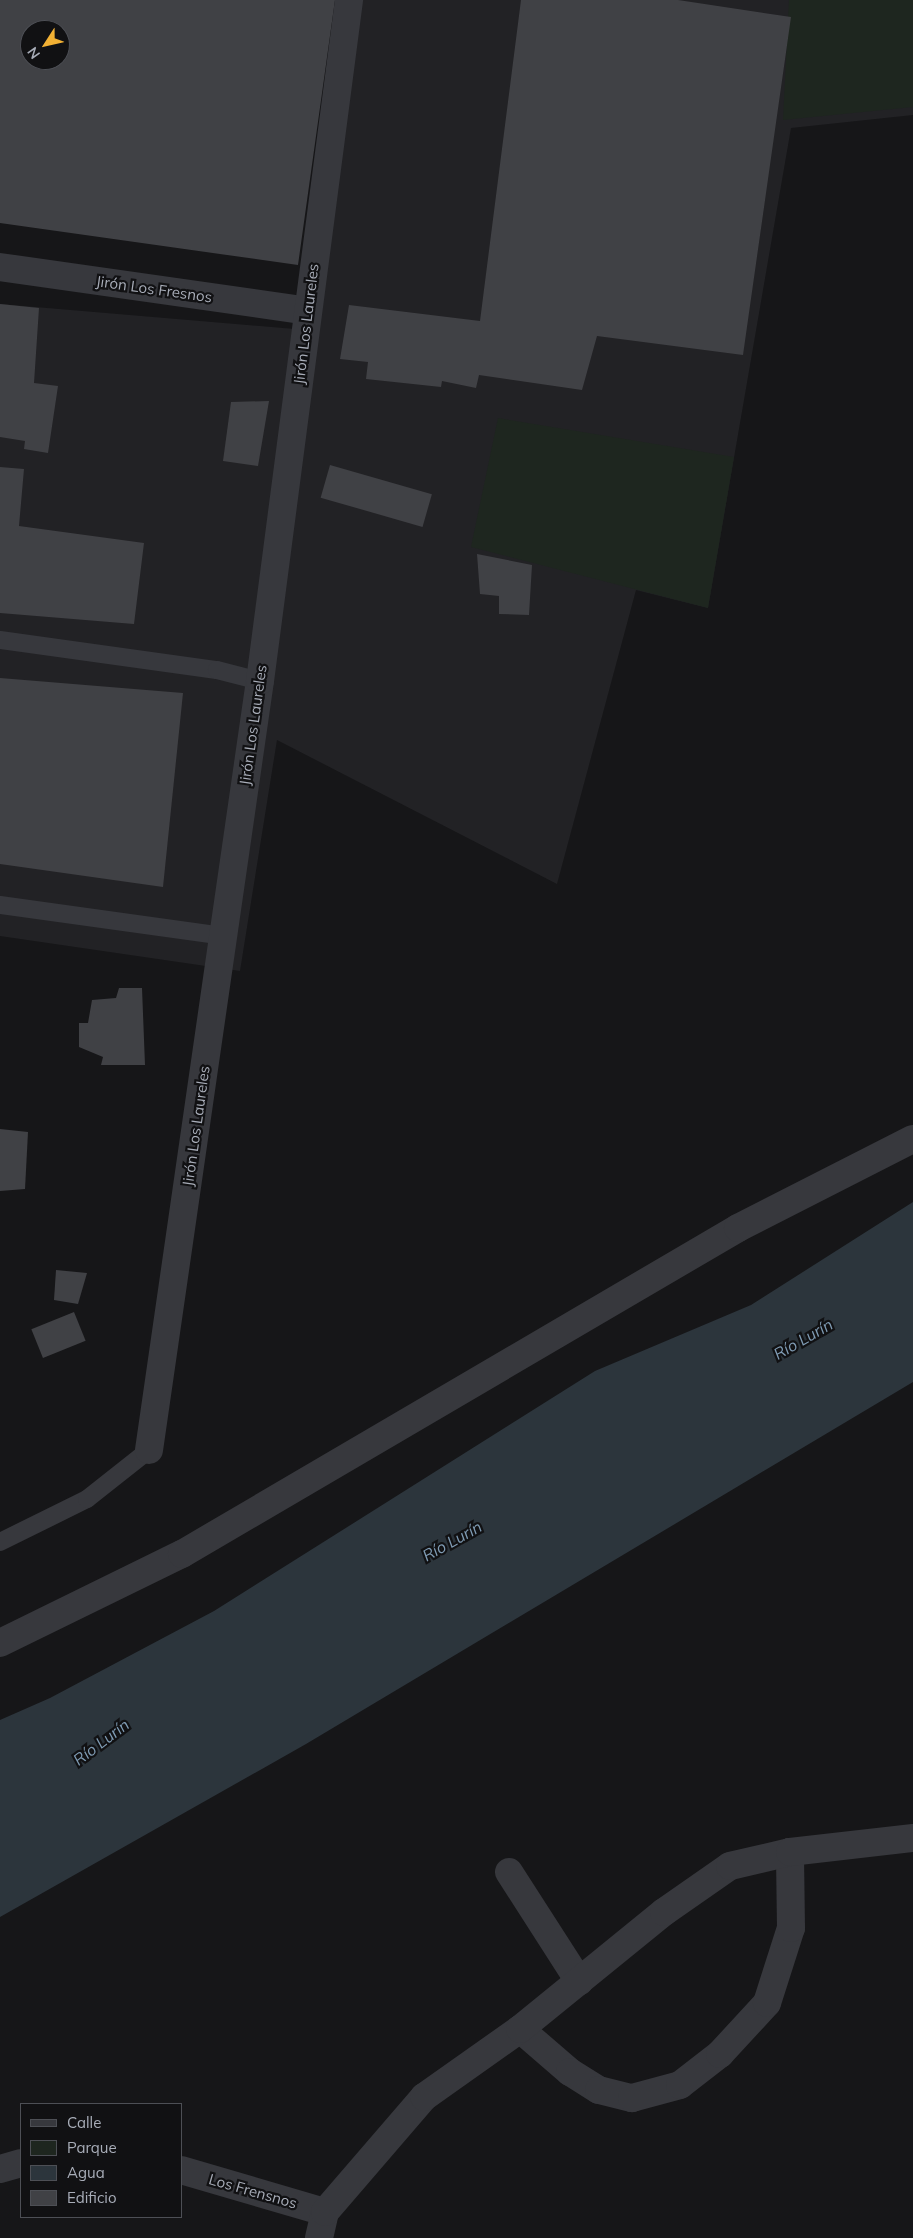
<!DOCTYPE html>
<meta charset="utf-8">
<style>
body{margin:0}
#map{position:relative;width:913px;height:2238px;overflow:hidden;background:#161618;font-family:Mulish,sans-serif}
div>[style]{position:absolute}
.built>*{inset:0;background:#222225}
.green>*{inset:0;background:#1e261f}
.water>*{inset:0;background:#2c353c}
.building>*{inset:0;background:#404145;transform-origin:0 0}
.lane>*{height:18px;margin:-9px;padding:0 9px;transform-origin:9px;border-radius:9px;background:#37383d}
.street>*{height:28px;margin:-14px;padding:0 14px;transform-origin:14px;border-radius:14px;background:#37383d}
span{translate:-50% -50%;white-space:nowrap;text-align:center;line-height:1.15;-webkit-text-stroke:4.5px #111113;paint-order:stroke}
.street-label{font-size:15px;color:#a8adb8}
.water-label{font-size:16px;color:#7f9bb3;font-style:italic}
.legend{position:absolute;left:20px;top:2103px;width:162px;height:115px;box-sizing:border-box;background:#111113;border:1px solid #4d4f55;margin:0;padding:6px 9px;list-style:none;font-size:15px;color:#a8adb8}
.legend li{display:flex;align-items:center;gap:10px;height:25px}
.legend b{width:25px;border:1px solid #4d4f55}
.north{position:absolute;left:20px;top:20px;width:50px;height:50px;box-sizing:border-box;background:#111113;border:1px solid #4d4f55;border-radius:50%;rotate:235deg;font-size:14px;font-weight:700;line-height:20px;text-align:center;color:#a8adb8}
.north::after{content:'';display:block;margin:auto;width:18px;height:22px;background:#f2b134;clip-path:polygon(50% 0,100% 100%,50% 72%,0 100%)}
</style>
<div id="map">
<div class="built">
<div style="clip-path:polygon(362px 0,913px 0,913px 115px,791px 128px,708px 608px,636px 590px,557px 884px,277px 740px,240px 971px,0 936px,0 304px,318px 331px)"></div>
</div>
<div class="green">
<div style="clip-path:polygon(789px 0,913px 0,913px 107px,783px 120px)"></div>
<div style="clip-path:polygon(498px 418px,734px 457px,708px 608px,471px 547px)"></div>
</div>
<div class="water">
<div style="clip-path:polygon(913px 1202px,913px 1382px,306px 1744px,0 1917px,0 1720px,50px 1698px,214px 1611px,595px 1371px,751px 1305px)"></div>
</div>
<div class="building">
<div style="clip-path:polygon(evenodd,0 0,335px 0,298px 265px,0 223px,0 0,30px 30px,60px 30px,60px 60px,30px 60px,30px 30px)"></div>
<div style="clip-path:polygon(521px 0,678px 0,791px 17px,743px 355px,597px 336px,582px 390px,479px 375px,476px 388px,442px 381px,441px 387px,366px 379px,368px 362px,340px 359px,349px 305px,480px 321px)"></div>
<div style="clip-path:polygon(0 304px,39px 308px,34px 383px,58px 386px,48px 453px,24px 449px,25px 441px,0 437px)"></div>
<div style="clip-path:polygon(269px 401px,258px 466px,223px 461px,231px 402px)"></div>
<div style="left:330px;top:465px;width:106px;height:34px;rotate:16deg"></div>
<div style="clip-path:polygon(0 467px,24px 469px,19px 526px,144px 543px,134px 624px,0 613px)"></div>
<div style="clip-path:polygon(477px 554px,532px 565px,529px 615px,499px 614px,499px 596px,480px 594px)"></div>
<div style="clip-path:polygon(0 678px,183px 693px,163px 887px,0 864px)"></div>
<div style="clip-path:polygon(119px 988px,142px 988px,145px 1065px,101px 1065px,103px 1057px,79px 1047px,79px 1023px,88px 1023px,92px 1000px,116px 998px)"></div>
<div style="clip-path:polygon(0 1129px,28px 1132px,25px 1189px,0 1191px)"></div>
<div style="clip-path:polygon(56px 1270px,87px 1273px,78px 1304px,54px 1300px)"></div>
<div style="left:74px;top:1312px;width:31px;height:46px;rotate:68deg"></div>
</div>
<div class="lane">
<div style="left:0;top:640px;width:219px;rotate:7.9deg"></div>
<div style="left:217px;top:670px;width:44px;rotate:14.3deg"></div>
<div style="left:0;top:905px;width:225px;rotate:7.9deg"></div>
<div style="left:0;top:1542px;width:97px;rotate:-26.3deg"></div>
<div style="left:87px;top:1499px;width:79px;rotate:-38.3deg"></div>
</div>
<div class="street">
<div style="left:0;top:267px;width:311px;rotate:8.1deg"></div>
<div style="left:149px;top:1450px;width:777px;rotate:-81.79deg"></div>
<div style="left:260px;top:681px;width:687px;rotate:-82.55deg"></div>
<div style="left:0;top:1643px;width:203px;rotate:-26.1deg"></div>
<div style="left:182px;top:1554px;width:645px;rotate:-30.38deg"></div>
<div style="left:738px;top:1228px;width:196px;rotate:-27deg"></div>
<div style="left:509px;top:1872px;width:130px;rotate:57.3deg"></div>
<div style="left:520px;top:2029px;width:66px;rotate:40.7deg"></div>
<div style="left:570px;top:2072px;width:34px;rotate:32deg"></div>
<div style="left:599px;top:2090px;width:34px;rotate:14deg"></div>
<div style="left:632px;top:2098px;width:50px;rotate:-15.2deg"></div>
<div style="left:680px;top:2085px;width:51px;rotate:-37.8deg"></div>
<div style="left:720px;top:2054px;width:69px;rotate:-47.3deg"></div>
<div style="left:767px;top:2003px;width:79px;rotate:-72.3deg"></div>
<div style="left:791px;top:1928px;width:76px;rotate:-90.8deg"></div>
<div style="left:0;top:2169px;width:22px;rotate:-16deg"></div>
<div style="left:181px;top:2170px;width:150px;rotate:16.3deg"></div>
<div style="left:319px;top:2238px;width:27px;rotate:-77deg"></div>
<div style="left:325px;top:2212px;width:152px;rotate:-49.3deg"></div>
<div style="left:424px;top:2097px;width:118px;rotate:-35.3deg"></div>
<div style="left:520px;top:2029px;width:186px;rotate:-39.1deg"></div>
<div style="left:664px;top:1912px;width:80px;rotate:-34.9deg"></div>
<div style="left:730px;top:1866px;width:62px;rotate:-13.1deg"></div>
<div style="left:790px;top:1852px;width:124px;rotate:-6.5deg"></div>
</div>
<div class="street-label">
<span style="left:154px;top:289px;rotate:8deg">Jirón Los Fresnos</span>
<span style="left:306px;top:324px;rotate:-83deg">Jirón Los Laureles</span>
<span style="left:253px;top:725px;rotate:-82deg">Jirón Los Laureles</span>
<span style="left:196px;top:1126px;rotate:-82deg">Jirón Los Laureles</span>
<span style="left:253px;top:2191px;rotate:16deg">Los Frensnos</span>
</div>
<div class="water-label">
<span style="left:803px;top:1339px;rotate:-30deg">Río Lurín</span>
<span style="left:452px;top:1541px;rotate:-29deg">Río Lurín</span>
<span style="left:101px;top:1742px;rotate:-37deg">Río Lurín</span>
</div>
<ul class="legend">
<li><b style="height:6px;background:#37383d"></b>Calle</li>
<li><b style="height:14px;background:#1e261f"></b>Parque</li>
<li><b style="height:14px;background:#2c353c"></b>Agua</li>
<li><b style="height:14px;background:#404145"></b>Edificio</li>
</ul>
<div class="north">N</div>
</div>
